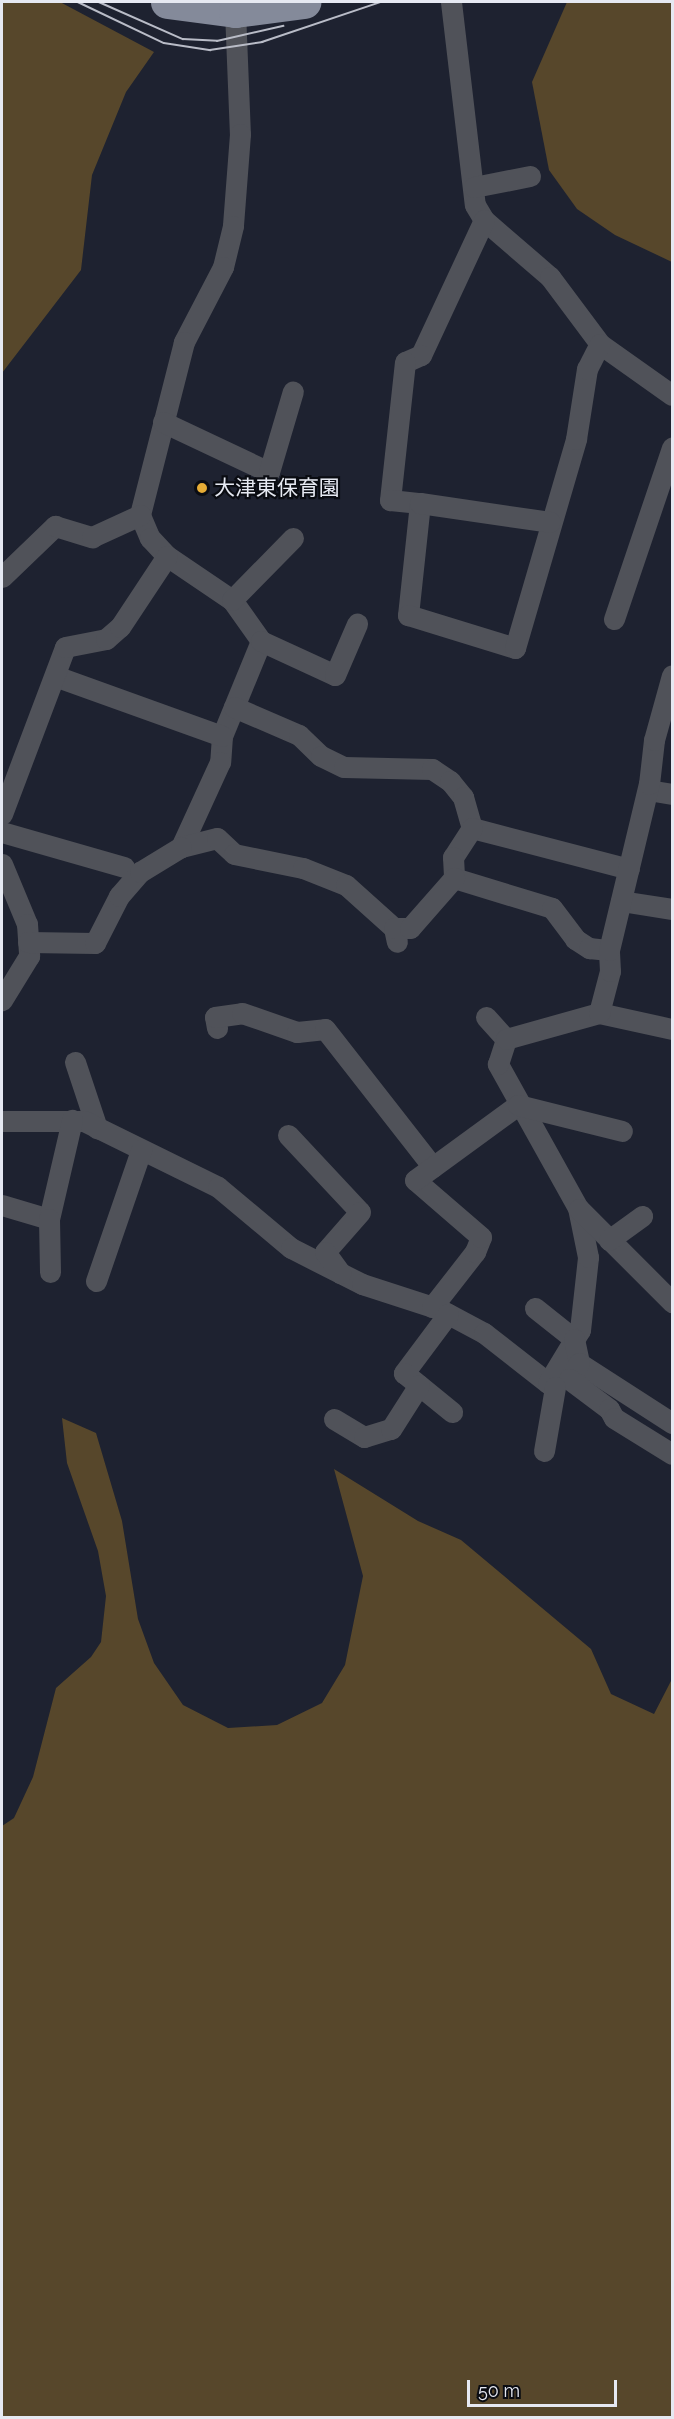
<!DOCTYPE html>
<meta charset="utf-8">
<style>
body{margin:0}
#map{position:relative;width:674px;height:2419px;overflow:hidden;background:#1e2230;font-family:Raleway,"Noto Sans JP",sans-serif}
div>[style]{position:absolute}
.green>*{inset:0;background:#57472b}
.minor>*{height:21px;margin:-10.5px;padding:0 10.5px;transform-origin:10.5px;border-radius:10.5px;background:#505259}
.trunk>*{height:33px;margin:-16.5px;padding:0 16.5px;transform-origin:16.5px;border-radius:16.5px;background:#848a9a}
.tram>*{height:1.5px;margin:-0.75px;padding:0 0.75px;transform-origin:0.75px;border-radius:0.75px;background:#b9bcc7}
.dots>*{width:16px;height:16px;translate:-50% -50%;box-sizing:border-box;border:3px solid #0a0c12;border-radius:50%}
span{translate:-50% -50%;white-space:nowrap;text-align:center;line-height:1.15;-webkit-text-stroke:4.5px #0a0c12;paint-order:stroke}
.poi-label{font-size:21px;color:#e6e9f2}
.left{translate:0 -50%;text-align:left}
.frame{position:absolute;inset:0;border:3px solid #e6e9f2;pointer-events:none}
.scale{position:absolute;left:467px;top:2380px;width:150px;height:27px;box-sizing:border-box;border:3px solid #e6e9f2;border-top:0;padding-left:8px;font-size:18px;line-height:21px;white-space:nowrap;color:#e6e9f2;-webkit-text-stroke:4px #0a0c12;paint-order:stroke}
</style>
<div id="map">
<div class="green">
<div style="clip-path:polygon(2px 2px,60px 2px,154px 52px,126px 92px,92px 175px,81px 270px,2px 373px)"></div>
<div style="clip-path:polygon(567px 2px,672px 2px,672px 262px,615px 235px,577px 209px,549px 170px,532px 82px)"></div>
<div style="clip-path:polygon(62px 1418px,96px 1433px,122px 1521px,138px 1619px,154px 1663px,183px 1705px,228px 1728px,277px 1725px,322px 1703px,345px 1665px,363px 1576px,334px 1469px,418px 1521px,461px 1540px,591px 1649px,611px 1694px,654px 1714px,672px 1679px,672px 2417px,2px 2417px,2px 1826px,14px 1818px,33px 1777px,56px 1688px,91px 1657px,101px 1642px,106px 1596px,98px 1551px,67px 1463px)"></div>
</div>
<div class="minor">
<div style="left:451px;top:2px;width:204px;rotate:83.3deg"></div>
<div style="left:475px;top:205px;width:17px;rotate:59deg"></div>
<div style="left:484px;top:220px;width:87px;rotate:40.8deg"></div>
<div style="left:550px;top:277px;width:84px;rotate:53.3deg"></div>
<div style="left:600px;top:344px;width:88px;rotate:35.3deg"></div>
<div style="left:235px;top:11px;width:123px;rotate:87.7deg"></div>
<div style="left:240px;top:134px;width:92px;rotate:94.4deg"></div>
<div style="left:233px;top:226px;width:42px;rotate:103.7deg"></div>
<div style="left:223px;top:267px;width:85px;rotate:117.5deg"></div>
<div style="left:184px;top:342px;width:179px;rotate:104.3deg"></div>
<div style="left:140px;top:515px;width:25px;rotate:67deg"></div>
<div style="left:150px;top:538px;width:25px;rotate:47deg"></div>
<div style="left:167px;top:556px;width:78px;rotate:34.1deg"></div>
<div style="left:232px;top:600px;width:50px;rotate:54.7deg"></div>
<div style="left:261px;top:641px;width:103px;rotate:112.3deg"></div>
<div style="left:222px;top:736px;width:26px;rotate:94deg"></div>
<div style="left:220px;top:762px;width:94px;rotate:114.6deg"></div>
<div style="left:181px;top:847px;width:37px;rotate:-14deg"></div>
<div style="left:217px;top:838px;width:23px;rotate:43deg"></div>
<div style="left:234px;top:854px;width:70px;rotate:11.5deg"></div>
<div style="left:303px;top:868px;width:46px;rotate:21.6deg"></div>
<div style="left:346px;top:885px;width:64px;rotate:41.9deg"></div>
<div style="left:394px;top:928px;width:14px;rotate:78deg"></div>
<div style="left:474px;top:187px;width:57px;rotate:-11.1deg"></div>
<div style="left:484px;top:220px;width:149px;rotate:115deg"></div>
<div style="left:421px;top:355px;width:17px;rotate:156deg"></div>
<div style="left:405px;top:362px;width:139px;rotate:96.2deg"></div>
<div style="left:390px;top:500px;width:30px;rotate:6deg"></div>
<div style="left:420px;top:503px;width:113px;rotate:96.1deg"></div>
<div style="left:408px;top:615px;width:112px;rotate:17.1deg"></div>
<div style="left:515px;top:648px;width:218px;rotate:-73.7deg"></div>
<div style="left:576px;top:439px;width:71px;rotate:-81.1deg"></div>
<div style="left:587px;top:369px;width:28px;rotate:-63deg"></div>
<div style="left:163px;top:422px;width:117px;rotate:25.3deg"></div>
<div style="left:269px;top:472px;width:84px;rotate:-73.5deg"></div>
<div style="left:420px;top:503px;width:131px;rotate:8.3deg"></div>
<div style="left:2px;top:577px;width:74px;rotate:-43.9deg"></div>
<div style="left:55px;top:526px;width:39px;rotate:17deg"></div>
<div style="left:92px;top:537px;width:53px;rotate:-24.6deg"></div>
<div style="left:232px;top:600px;width:87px;rotate:-45.5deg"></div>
<div style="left:614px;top:619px;width:181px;rotate:-71.3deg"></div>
<div style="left:261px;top:641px;width:81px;rotate:24.7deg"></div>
<div style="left:335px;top:675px;width:56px;rotate:-66.7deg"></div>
<div style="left:55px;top:676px;width:177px;rotate:19.8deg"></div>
<div style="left:234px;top:707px;width:71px;rotate:23.3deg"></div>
<div style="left:299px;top:735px;width:30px;rotate:44deg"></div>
<div style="left:321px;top:756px;width:25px;rotate:26deg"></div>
<div style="left:344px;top:767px;width:88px;rotate:1.3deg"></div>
<div style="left:432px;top:769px;width:22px;rotate:34deg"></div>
<div style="left:450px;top:781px;width:21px;rotate:51deg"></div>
<div style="left:463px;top:797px;width:32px;rotate:74deg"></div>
<div style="left:472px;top:828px;width:162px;rotate:14.6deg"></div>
<div style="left:648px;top:790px;width:24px;rotate:9deg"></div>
<div style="left:2px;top:814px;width:178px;rotate:-69.3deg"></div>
<div style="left:65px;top:647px;width:42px;rotate:-11deg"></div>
<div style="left:106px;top:639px;width:18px;rotate:-41deg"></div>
<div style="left:120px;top:627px;width:85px;rotate:-56.5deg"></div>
<div style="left:472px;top:828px;width:35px;rotate:123deg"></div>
<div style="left:453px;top:857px;width:21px;rotate:87deg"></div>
<div style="left:454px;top:878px;width:102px;rotate:17deg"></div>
<div style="left:552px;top:908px;width:39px;rotate:53deg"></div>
<div style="left:575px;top:939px;width:17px;rotate:33deg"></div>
<div style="left:589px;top:948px;width:20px;rotate:6deg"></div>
<div style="left:2px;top:832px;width:127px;rotate:16deg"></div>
<div style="left:2px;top:864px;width:65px;rotate:67.4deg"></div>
<div style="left:27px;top:924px;width:32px;rotate:86deg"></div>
<div style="left:29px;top:956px;width:52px;rotate:121.5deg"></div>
<div style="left:621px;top:901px;width:52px;rotate:8.9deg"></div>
<div style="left:394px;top:928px;width:16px"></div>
<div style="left:410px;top:928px;width:67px;rotate:-48.7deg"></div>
<div style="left:28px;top:942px;width:67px;rotate:0.9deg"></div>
<div style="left:95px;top:943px;width:53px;rotate:-62.9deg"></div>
<div style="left:119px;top:896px;width:32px;rotate:-49deg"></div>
<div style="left:140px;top:872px;width:48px;rotate:-31.4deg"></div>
<div style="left:599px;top:1013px;width:75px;rotate:12.4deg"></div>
<div style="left:486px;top:1017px;width:30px;rotate:48deg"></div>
<div style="left:217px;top:1028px;width:11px;rotate:-100deg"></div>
<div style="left:215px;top:1017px;width:27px;rotate:-8deg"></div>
<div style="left:242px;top:1013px;width:58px;rotate:19.1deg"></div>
<div style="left:297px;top:1032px;width:28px;rotate:-6deg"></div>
<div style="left:325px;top:1029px;width:175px;rotate:52deg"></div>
<div style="left:75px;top:1062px;width:70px;rotate:71.6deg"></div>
<div style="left:2px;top:1121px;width:82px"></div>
<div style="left:84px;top:1121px;width:149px;rotate:26.2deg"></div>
<div style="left:218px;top:1187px;width:95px;rotate:39.9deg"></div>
<div style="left:291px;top:1248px;width:80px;rotate:26.9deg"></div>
<div style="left:362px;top:1284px;width:81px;rotate:18deg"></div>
<div style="left:439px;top:1309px;width:51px;rotate:28.1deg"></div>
<div style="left:484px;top:1333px;width:81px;rotate:38deg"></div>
<div style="left:548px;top:1383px;width:62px;rotate:-58.9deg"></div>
<div style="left:580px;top:1330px;width:73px;rotate:-83.7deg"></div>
<div style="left:588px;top:1257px;width:50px;rotate:-101.5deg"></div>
<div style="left:578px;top:1208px;width:165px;rotate:-119.1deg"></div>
<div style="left:498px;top:1064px;width:26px;rotate:-72deg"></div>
<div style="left:506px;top:1039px;width:97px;rotate:-15.6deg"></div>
<div style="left:599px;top:1013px;width:43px;rotate:-75.3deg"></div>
<div style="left:610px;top:971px;width:21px;rotate:-93deg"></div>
<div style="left:609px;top:950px;width:171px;rotate:-76.5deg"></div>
<div style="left:649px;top:784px;width:44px;rotate:-83.5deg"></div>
<div style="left:654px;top:740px;width:67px;rotate:-74.5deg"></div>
<div style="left:288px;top:1135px;width:105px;rotate:46.9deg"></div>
<div style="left:360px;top:1212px;width:53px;rotate:131.2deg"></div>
<div style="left:325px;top:1252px;width:26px;rotate:54deg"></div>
<div style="left:2px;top:1205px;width:49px;rotate:16.6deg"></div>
<div style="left:49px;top:1219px;width:102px;rotate:-76.9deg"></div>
<div style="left:579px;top:1209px;width:132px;rotate:45deg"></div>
<div style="left:49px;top:1219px;width:53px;rotate:88.9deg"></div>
<div style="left:609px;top:1240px;width:41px;rotate:-36deg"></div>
<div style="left:96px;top:1281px;width:139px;rotate:-71deg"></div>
<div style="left:432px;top:1307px;width:70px;rotate:-52deg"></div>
<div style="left:475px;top:1252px;width:16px;rotate:-68deg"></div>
<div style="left:481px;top:1237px;width:87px;rotate:-139.2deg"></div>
<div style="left:415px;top:1180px;width:127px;rotate:-36.1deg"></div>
<div style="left:518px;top:1105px;width:107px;rotate:14deg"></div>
<div style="left:535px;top:1308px;width:50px;rotate:38.5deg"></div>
<div style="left:574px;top:1339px;width:25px;rotate:78deg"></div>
<div style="left:579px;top:1363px;width:111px;rotate:32.8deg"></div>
<div style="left:448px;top:1314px;width:74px;rotate:126.7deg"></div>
<div style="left:404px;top:1373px;width:62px;rotate:39.1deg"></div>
<div style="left:579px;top:1363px;width:19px;rotate:122deg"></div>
<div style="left:569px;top:1379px;width:50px;rotate:36.9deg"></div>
<div style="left:609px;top:1409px;width:10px;rotate:61deg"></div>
<div style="left:614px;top:1418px;width:68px;rotate:31.8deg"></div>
<div style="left:334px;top:1419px;width:35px;rotate:31deg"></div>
<div style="left:364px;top:1437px;width:28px;rotate:-17deg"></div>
<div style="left:391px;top:1429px;width:52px;rotate:-57.5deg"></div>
<div style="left:544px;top:1451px;width:65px;rotate:-80.2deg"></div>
</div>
<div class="trunk">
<div style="left:167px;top:2px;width:69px;rotate:7.5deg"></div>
<div style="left:235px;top:11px;width:70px;rotate:-7.4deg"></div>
</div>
<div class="tram">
<div style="left:78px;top:2px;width:95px;rotate:25.5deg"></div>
<div style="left:164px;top:43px;width:47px;rotate:8.7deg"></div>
<div style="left:210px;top:50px;width:53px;rotate:-8.7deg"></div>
<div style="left:262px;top:42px;width:126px;rotate:-18.6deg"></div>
<div style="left:99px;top:2px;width:92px;rotate:23.8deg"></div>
<div style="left:183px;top:39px;width:34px;rotate:3deg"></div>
<div style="left:217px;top:41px;width:68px;rotate:-12.8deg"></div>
</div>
<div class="dots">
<div style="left:202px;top:488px;background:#e6ac36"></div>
</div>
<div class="poi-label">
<span class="left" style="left:214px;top:488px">大津東保育園</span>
</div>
<div class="frame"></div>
<div class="scale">50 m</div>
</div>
